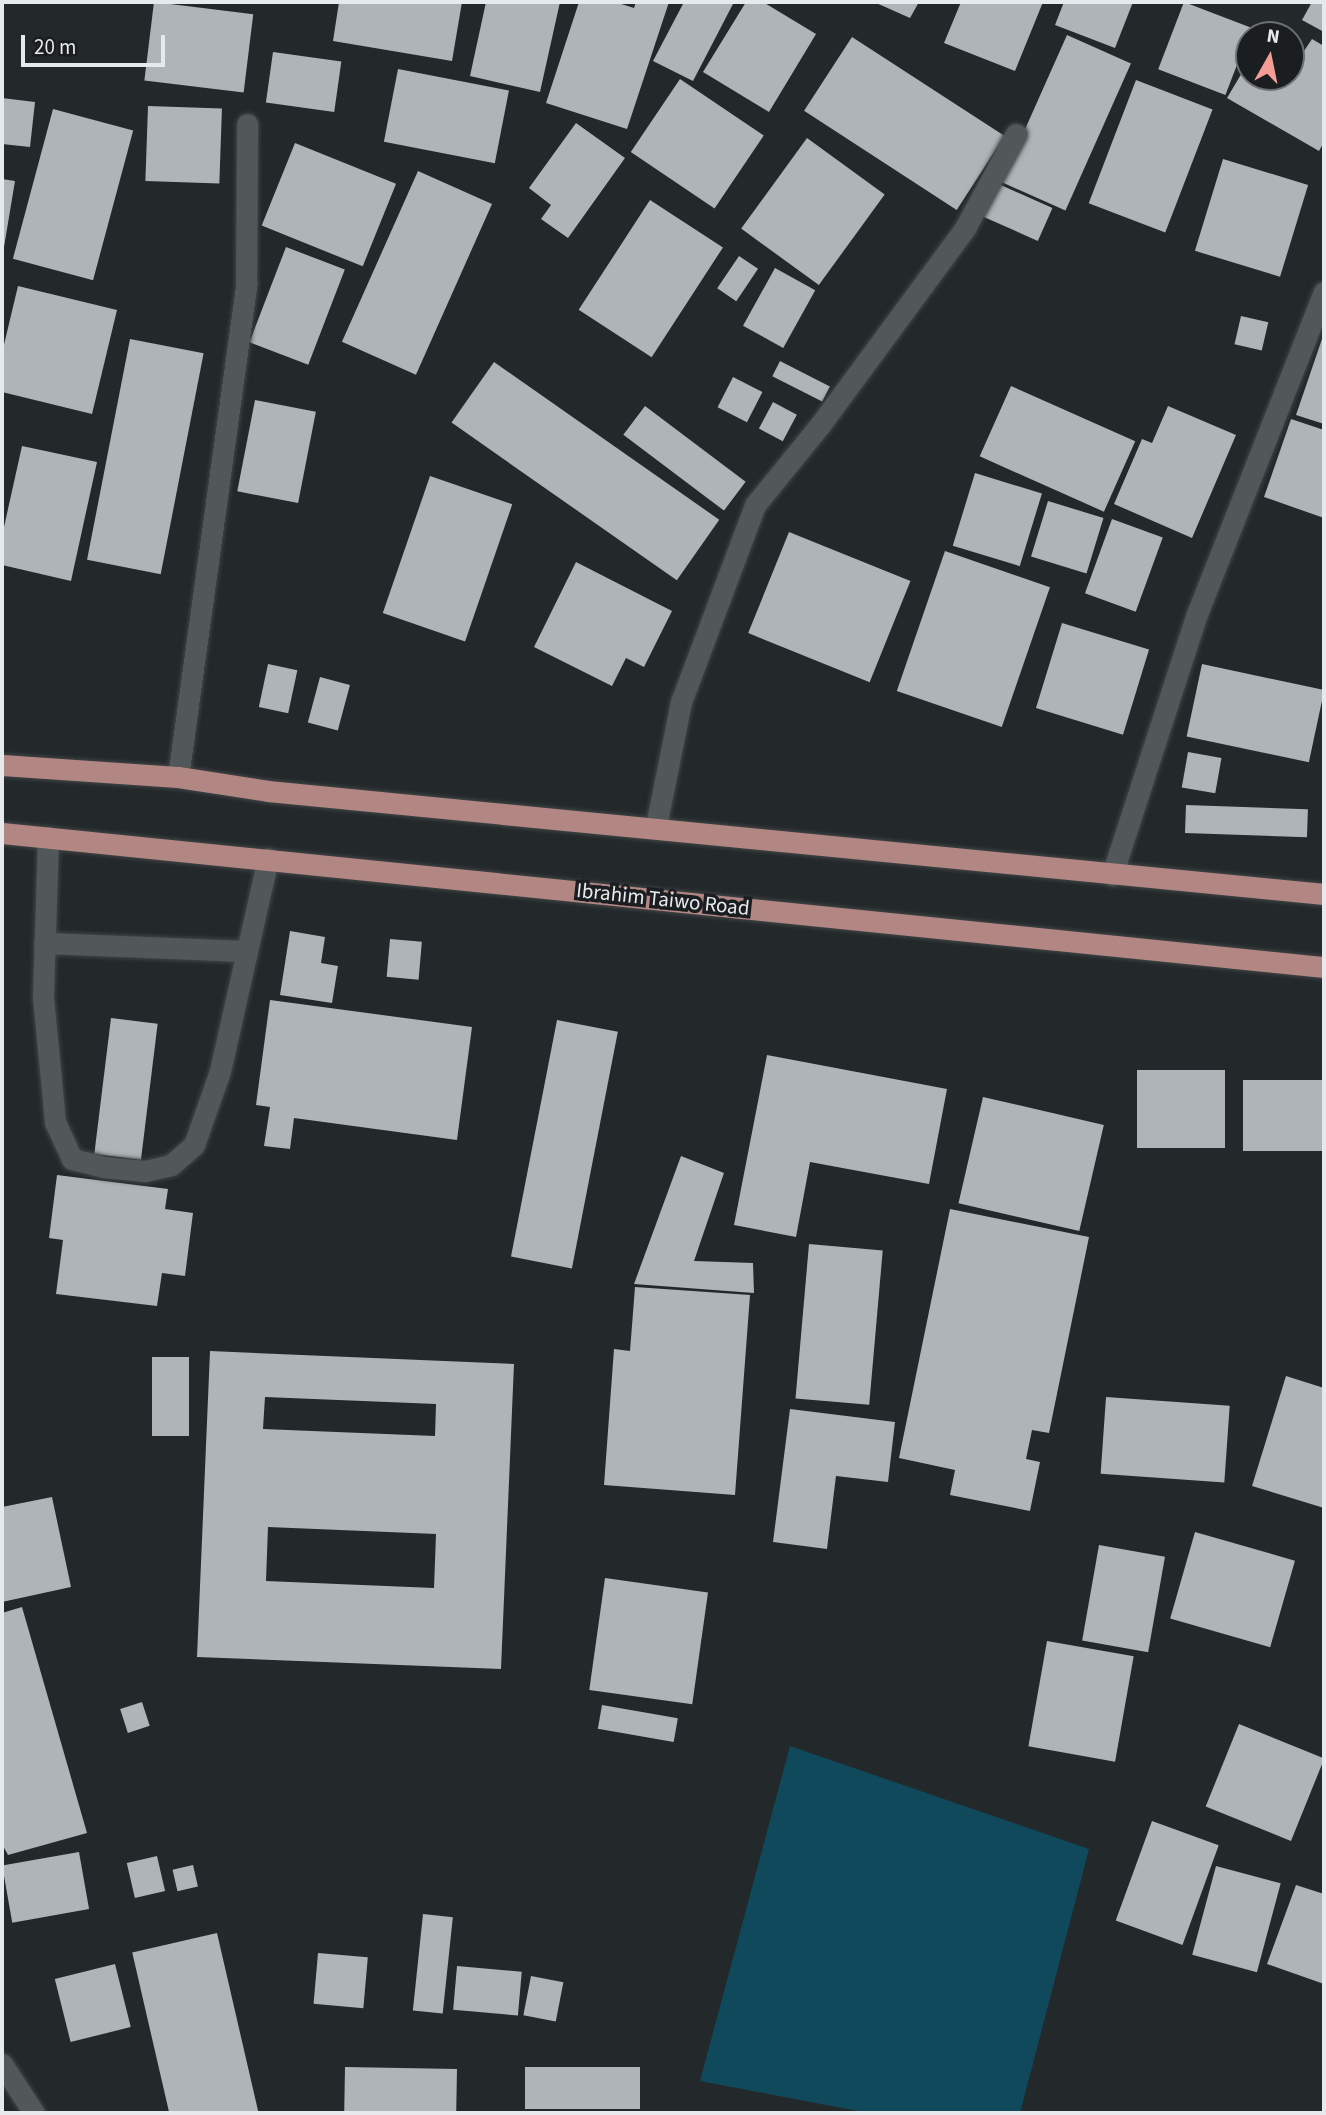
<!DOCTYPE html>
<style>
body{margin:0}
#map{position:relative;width:1326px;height:2115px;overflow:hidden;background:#23282a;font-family:"Source Sans 3",sans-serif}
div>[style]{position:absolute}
.green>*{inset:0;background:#10495b}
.building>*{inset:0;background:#aeb4b7;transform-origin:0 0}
.roads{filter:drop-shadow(0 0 2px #414546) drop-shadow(0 0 2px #414546)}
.lane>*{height:21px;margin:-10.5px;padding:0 10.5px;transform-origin:10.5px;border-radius:10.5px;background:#525759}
.street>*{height:21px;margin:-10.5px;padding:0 10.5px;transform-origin:10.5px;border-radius:10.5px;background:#525759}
.primary>*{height:21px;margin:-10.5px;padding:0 10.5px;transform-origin:10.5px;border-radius:10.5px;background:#b18683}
span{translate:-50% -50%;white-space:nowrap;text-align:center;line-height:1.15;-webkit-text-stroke:7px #1a1e20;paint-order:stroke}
.street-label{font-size:21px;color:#e7eaec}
.frame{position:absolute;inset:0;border:4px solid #e7eaec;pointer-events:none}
.north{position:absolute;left:1235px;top:21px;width:70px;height:70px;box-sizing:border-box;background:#1a1e20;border:2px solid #6c7072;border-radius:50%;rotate:9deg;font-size:19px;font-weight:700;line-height:28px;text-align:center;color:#e7eaec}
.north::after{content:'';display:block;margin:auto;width:24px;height:32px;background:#f59c95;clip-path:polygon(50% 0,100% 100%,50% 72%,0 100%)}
.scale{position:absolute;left:21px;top:35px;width:144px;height:32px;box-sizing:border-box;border:4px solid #e7eaec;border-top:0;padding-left:9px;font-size:21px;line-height:24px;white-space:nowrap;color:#e7eaec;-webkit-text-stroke:5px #1a1e20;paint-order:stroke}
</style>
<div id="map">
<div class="green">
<div style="clip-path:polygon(790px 1746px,1089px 1849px,1020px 2113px,868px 2113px,700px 2081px)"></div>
</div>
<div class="building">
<div style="left:154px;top:2px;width:100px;height:79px;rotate:7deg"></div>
<div style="clip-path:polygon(339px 2px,462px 2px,452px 61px,333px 41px)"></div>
<div style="clip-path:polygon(486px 2px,560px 2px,540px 92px,470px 76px)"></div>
<div style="clip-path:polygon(579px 2px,615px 2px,634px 8px,636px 2px,669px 2px,627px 129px,546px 103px)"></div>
<div style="clip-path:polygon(684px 2px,734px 2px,693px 81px,653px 61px)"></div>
<div style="clip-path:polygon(746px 2px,763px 2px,816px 34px,769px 112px,703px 72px)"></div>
<div style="clip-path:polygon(874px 2px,919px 2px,910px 18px)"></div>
<div style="clip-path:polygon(961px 2px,1043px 2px,1015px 71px,944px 43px)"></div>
<div style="clip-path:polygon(1064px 2px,1133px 2px,1115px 48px,1055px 25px)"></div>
<div style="left:1184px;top:2px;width:72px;height:72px;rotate:21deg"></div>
<div style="clip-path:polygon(1312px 2px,1324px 2px,1324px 32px,1302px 20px)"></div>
<div style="left:1067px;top:35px;width:70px;height:161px;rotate:24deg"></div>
<div style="left:852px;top:37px;width:182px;height:88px;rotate:33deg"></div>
<div style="clip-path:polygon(1312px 39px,1324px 46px,1324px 142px,1319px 151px,1227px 98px,1249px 61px,1249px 77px,1291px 77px,1291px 47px,1302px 54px)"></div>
<div style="left:273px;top:52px;width:69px;height:51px;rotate:8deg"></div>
<div style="left:398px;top:69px;width:113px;height:74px;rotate:11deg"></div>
<div style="left:680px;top:79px;width:101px;height:88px;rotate:34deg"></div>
<div style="left:1136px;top:80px;width:82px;height:132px;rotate:21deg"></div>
<div style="clip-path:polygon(2px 98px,35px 102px,30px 147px,2px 144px)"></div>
<div style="left:148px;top:106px;width:74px;height:75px;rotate:2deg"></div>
<div style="left:53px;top:109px;width:83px;height:155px;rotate:15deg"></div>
<div style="clip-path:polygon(576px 123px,625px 158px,568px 238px,541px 219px,551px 205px,529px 188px)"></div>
<div style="left:807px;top:138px;width:96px;height:112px;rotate:36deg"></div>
<div style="left:295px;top:143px;width:109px;height:89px;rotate:22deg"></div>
<div style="left:1223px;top:159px;width:89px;height:96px;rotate:17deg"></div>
<div style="left:418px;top:171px;width:81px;height:187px;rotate:24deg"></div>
<div style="clip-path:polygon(2px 179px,15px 181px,3px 253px,2px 253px)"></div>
<div style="left:994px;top:182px;width:64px;height:36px;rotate:24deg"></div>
<div style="left:650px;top:200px;width:87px;height:131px;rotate:33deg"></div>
<div style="left:286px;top:247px;width:63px;height:102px;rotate:21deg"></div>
<div style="left:739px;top:256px;width:23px;height:39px;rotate:34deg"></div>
<div style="left:775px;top:268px;width:46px;height:66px;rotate:29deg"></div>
<div style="clip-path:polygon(18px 286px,117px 310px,92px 414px,2px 392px,2px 353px)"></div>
<div style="left:1241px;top:316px;width:28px;height:29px;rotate:13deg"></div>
<div style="clip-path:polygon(1324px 333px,1324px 424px,1296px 415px)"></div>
<div style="left:130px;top:339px;width:75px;height:225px;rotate:11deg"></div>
<div style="left:780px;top:361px;width:56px;height:17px;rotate:27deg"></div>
<div style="left:494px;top:362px;width:275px;height:74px;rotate:35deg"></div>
<div style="left:733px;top:377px;width:33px;height:34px;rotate:27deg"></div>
<div style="left:1011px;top:386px;width:136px;height:77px;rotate:24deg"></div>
<div style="left:255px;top:400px;width:62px;height:93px;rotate:11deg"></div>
<div style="left:773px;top:402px;width:27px;height:30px;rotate:28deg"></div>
<div style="left:645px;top:406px;width:126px;height:36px;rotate:37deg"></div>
<div style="clip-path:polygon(1168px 406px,1236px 435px,1192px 538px,1114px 504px,1142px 439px,1152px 443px)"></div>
<div style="clip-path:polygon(1291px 419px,1324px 430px,1324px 518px,1264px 497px)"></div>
<div style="clip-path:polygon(22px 446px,97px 462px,71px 581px,2px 565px,2px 536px)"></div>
<div style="left:975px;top:473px;width:70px;height:76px;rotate:17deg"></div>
<div style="left:430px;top:476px;width:87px;height:145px;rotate:19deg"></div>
<div style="left:1048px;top:501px;width:58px;height:58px;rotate:17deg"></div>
<div style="left:1112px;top:519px;width:54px;height:79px;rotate:20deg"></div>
<div style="left:789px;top:532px;width:131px;height:109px;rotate:22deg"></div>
<div style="left:945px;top:551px;width:111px;height:148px;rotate:19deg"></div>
<div style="clip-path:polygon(576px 562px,672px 611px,644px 667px,626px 658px,612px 686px,534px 647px)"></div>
<div style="left:1062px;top:623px;width:91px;height:89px;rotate:17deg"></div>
<div style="left:268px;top:664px;width:30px;height:44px;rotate:12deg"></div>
<div style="left:1202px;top:664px;width:125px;height:74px;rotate:12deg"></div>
<div style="left:320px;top:677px;width:31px;height:47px;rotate:15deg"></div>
<div style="left:1188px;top:752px;width:34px;height:36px;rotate:10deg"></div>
<div style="left:1186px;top:805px;width:122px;height:28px;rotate:2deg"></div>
<div style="clip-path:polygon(290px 931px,325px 937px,321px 963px,338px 966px,332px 1003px,280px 995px)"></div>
<div style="left:390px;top:939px;width:32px;height:38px;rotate:5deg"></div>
<div style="clip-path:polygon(270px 1000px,472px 1027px,457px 1140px,294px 1118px,290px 1149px,264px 1146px,270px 1107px,256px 1105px)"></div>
<div style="left:111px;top:1018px;width:47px;height:137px;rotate:7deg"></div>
<div style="left:557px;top:1020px;width:62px;height:241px;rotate:11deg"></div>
<div style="clip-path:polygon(767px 1055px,947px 1089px,929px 1184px,810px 1162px,796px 1237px,734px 1225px)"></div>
<div style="left:1225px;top:1070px;width:78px;height:88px;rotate:90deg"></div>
<div style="left:1243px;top:1080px;width:81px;height:71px"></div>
<div style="left:983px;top:1097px;width:124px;height:109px;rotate:13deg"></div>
<div style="clip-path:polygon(681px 1156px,724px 1173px,694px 1261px,753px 1263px,754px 1293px,634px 1284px)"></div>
<div style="clip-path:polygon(57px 1175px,168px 1189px,165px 1209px,193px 1213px,185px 1276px,162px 1273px,157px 1306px,56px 1294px,63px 1240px,49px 1238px)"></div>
<div style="clip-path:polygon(950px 1209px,1089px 1237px,1049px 1433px,1032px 1430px,1026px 1459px,1040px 1462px,1030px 1511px,950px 1495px,955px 1470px,899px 1458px)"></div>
<div style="left:809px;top:1244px;width:74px;height:155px;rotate:5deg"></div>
<div style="clip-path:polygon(635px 1287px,750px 1295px,735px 1495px,604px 1485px,614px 1349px,630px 1351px)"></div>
<div style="clip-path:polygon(evenodd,210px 1351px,514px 1364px,501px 1669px,197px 1657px,210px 1351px,265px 1397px,436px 1404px,435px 1436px,263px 1429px,265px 1397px,210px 1351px,268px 1527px,436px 1534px,434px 1588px,266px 1581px,268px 1527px)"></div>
<div style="left:152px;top:1357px;width:37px;height:79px"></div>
<div style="clip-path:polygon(1286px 1376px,1324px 1388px,1324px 1508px,1252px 1486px)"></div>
<div style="left:1106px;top:1397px;width:124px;height:77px;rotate:4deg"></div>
<div style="clip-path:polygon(790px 1409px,895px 1422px,888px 1482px,836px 1476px,827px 1549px,773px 1542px)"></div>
<div style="clip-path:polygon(52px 1497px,71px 1587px,2px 1602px,2px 1507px)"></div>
<div style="left:1195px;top:1532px;width:104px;height:90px;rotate:16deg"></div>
<div style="left:1099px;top:1545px;width:67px;height:97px;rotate:10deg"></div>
<div style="left:605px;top:1578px;width:104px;height:113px;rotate:8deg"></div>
<div style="clip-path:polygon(22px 1607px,87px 1833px,8px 1855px,2px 1844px,2px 1613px)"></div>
<div style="left:1047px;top:1641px;width:88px;height:107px;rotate:10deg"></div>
<div style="left:142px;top:1702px;width:25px;height:23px;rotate:72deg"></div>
<div style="left:602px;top:1705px;width:77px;height:24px;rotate:10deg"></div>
<div style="left:1239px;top:1724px;width:92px;height:89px;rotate:22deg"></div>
<div style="left:1152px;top:1821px;width:71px;height:106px;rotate:20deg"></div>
<div style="left:79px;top:1852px;width:58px;height:78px;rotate:80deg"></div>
<div style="left:157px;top:1856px;width:36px;height:31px;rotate:77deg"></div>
<div style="left:193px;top:1865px;width:22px;height:21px;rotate:77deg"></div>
<div style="left:1216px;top:1866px;width:67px;height:92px;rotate:15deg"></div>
<div style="clip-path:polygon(1296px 1885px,1324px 1894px,1324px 1984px,1267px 1964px)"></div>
<div style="left:423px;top:1914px;width:30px;height:97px;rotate:6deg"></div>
<div style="left:217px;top:1933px;width:185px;height:87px;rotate:77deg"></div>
<div style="left:318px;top:1953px;width:50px;height:51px;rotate:5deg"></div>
<div style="left:115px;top:1964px;width:65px;height:62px;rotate:76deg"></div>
<div style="left:457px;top:1966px;width:65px;height:44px;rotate:5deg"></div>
<div style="left:531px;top:1976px;width:33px;height:40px;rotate:11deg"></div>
<div style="left:345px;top:2067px;width:112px;height:46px;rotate:1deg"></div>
<div style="left:640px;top:2067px;width:42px;height:115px;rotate:90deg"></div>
</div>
<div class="roads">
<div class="lane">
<div style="left:48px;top:837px;width:160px;rotate:91.8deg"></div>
<div style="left:43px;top:997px;width:126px;rotate:84.5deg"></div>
<div style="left:55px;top:1122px;width:41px;rotate:65.3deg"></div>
<div style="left:72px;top:1159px;width:32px;rotate:14deg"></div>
<div style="left:103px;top:1167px;width:42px;rotate:5.4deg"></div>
<div style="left:145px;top:1171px;width:27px;rotate:-13deg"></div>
<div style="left:171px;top:1165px;width:30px;rotate:-41deg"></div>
<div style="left:194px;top:1145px;width:78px;rotate:-70.6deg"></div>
<div style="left:220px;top:1071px;width:218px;rotate:-77.3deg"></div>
<div style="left:44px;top:943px;width:203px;rotate:2.3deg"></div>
</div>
<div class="street">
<div style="left:178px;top:777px;width:498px;rotate:-82.1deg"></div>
<div style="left:246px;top:284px;width:160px;rotate:-89.6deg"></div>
<div style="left:656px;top:826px;width:126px;rotate:-78.6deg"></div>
<div style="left:681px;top:702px;width:210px;rotate:-69.4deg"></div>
<div style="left:755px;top:505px;width:103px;rotate:-50.9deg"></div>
<div style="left:820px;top:425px;width:245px;rotate:-53.6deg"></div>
<div style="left:965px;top:228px;width:107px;rotate:-61.5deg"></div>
<div style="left:1112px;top:875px;width:274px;rotate:-72deg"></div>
<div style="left:1197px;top:614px;width:346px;rotate:-68.5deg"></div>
<div style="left:2px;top:2064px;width:59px;rotate:56.9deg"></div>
</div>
<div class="primary">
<div style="left:2px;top:765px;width:176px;rotate:3.9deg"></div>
<div style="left:178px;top:777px;width:91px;rotate:8.8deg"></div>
<div style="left:268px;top:791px;width:1061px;rotate:5.57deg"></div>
<div style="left:2px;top:833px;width:1329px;rotate:5.79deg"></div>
</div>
</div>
<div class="street-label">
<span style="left:663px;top:899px;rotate:6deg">Ibrahim Taiwo Road</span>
</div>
<div class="frame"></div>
<div class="north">N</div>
<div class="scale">20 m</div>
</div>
